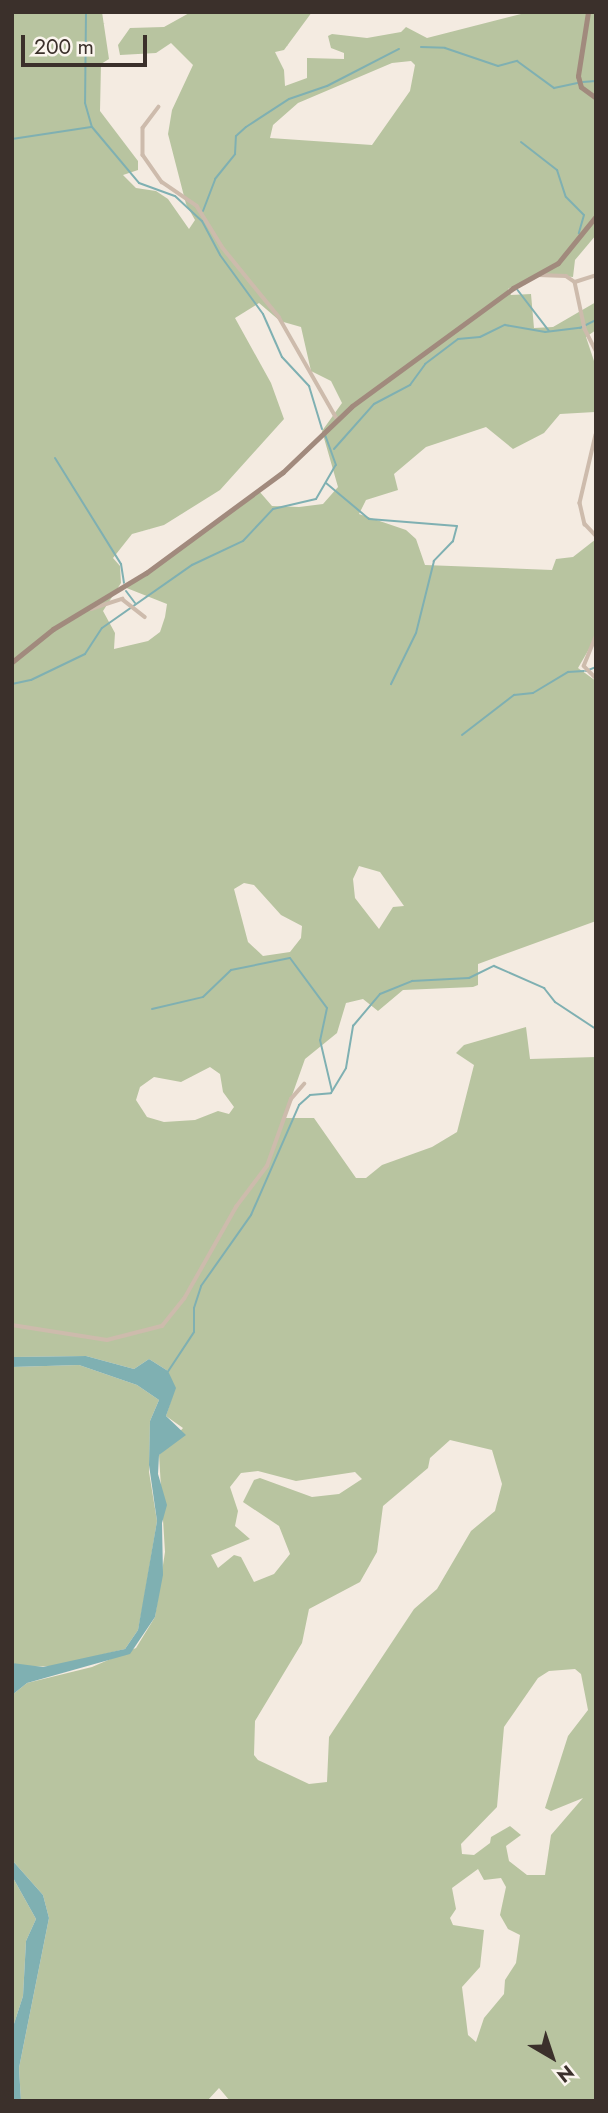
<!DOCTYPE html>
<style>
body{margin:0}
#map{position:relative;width:608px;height:2113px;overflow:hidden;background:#f4ebe1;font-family:Jost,sans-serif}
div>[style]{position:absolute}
.green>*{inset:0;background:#b8c4a0}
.water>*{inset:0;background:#7fb0b2}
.stream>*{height:2px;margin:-1px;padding:0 1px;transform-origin:1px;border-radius:1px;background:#7fb0b2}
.minor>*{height:3.5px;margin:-1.75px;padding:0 1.75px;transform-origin:1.75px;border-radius:1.75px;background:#cdbbac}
.secondary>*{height:5px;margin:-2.5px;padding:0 2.5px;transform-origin:2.5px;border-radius:2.5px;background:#a18a7d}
span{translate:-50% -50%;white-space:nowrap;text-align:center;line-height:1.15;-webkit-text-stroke:6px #fbf5ee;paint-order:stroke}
.frame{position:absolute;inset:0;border:14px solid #3b302b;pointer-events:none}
.north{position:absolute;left:517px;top:2022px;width:70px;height:70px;-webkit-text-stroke:5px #fbf5ee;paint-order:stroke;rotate:141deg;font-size:19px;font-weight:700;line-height:28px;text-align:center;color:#3b302b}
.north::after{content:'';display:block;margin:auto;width:24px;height:32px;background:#3b302b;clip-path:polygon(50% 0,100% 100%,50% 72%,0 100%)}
.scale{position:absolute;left:21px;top:35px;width:126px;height:32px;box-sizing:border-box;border:4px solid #3b302b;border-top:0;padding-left:9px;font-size:21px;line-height:24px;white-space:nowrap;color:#3b302b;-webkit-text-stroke:5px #fbf5ee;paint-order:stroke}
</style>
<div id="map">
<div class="green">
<div style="clip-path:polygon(evenodd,12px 12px,102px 12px,109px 59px,101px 64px,100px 111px,138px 161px,138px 170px,123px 175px,136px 188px,156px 191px,168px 199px,189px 229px,195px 220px,186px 204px,168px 134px,172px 110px,193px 65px,171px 43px,156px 53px,120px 55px,118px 45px,130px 28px,164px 27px,191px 12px,312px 12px,284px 50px,275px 52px,284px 70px,285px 86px,307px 78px,307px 58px,344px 59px,344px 53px,331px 48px,328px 36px,332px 34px,367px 38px,401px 32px,406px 27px,427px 38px,529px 12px,596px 12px,596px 235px,575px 260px,573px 277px,538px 274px,508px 289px,511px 295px,531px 294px,534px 328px,553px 327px,596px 302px,596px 330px,586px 337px,596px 367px,595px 412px,560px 414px,544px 433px,513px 449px,486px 427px,426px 447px,394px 474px,398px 490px,366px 500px,359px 514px,406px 530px,416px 539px,425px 565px,552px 570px,556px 559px,573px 557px,596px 539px,596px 637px,578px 668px,596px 681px,596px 921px,478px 964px,478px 985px,473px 987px,403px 990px,378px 1011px,363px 999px,346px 1003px,337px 1033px,305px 1059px,284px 1118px,314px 1118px,356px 1178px,366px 1178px,382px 1165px,432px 1147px,457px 1132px,474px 1065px,456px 1053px,464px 1045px,526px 1027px,530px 1059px,596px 1057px,596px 2101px,230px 2101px,219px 2088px,207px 2101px,21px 2101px,19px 2068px,49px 1918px,43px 1895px,12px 1860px,12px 1695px,27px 1683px,92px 1667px,136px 1648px,155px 1617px,165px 1552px,159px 1455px,183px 1428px,166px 1416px,172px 1397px,168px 1371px,149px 1359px,134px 1369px,86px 1356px,12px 1357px,12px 12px,411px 61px,415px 65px,410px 91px,372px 145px,270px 138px,273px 125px,298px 103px,392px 63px,411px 61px,12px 12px,259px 303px,280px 321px,301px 327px,311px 371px,331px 381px,342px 403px,322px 431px,338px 487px,323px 504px,299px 507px,272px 506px,259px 491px,124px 587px,167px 604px,165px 617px,160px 632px,148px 641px,114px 649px,115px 633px,103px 611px,121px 583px,120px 566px,113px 558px,132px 534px,164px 525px,220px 490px,284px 419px,271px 383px,235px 318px,259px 303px,12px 12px,359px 866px,380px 872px,404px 906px,393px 907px,379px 929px,355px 898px,353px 879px,359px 866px,12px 12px,244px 883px,254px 885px,281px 915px,302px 926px,301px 938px,290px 952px,263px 956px,248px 942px,234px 889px,244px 883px,12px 12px,210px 1067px,220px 1074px,223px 1092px,234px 1107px,229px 1114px,218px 1111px,195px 1120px,164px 1122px,147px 1117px,136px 1100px,140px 1087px,154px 1077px,181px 1082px,210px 1067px,12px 12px,450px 1440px,492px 1450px,502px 1484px,495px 1511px,471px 1531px,437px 1589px,414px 1609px,329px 1737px,327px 1782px,309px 1784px,258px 1760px,254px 1755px,255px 1721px,302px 1643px,309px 1609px,360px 1582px,377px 1552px,383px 1506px,428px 1468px,430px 1458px,450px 1440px,12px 12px,258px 1471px,296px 1481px,355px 1472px,362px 1479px,339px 1494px,312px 1497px,260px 1478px,254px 1480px,243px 1502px,279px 1526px,290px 1554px,274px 1574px,254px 1582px,241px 1557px,234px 1555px,218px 1568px,211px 1555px,250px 1539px,235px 1526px,238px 1511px,230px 1487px,241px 1473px,258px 1471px,12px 12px,575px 1669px,581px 1674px,588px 1710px,568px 1736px,545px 1808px,551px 1811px,583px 1798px,551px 1835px,545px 1875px,527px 1875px,509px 1861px,506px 1846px,521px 1835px,510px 1826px,491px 1837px,490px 1843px,474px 1855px,462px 1854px,461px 1844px,497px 1807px,504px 1727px,538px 1678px,549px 1671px,575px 1669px,12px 12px,478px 1869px,484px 1880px,501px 1878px,506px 1887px,500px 1915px,508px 1929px,520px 1935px,516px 1963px,505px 1980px,504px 1994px,484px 2018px,476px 2042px,468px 2035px,462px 1987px,480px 1967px,484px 1930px,453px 1925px,450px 1918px,456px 1909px,452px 1888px,478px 1869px)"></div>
<div style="clip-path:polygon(79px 1365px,137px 1385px,159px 1400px,150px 1421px,149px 1472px,157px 1521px,143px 1605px,138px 1630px,125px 1649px,56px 1666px,24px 1667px,12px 1663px,12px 1367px)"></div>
<div style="clip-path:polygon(12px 1876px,36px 1919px,26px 1941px,23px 1996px,14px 2024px)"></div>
</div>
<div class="water">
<div style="clip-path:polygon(86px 1356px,134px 1369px,149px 1359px,168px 1371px,176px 1388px,166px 1416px,186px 1435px,159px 1455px,158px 1474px,167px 1505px,162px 1523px,163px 1575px,155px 1617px,130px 1654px,27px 1683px,12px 1695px,12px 1663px,43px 1667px,125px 1649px,138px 1630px,157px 1521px,149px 1465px,150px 1421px,159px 1400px,137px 1385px,79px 1365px,12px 1367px,12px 1357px)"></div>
<div style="clip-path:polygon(12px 1860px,43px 1895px,49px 1918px,19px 2068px,21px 2101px,12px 2101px,12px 2030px,23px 1996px,26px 1941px,36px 1919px,12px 1876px)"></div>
</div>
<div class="stream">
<div style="left:86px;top:12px;width:91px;rotate:90.6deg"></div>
<div style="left:85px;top:103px;width:25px;rotate:74deg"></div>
<div style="left:92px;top:127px;width:73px;rotate:50deg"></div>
<div style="left:139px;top:183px;width:38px;rotate:20deg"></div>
<div style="left:175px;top:196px;width:37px;rotate:43deg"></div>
<div style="left:202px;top:221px;width:38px;rotate:62deg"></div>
<div style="left:220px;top:255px;width:73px;rotate:53.9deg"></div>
<div style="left:263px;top:314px;width:47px;rotate:66.2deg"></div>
<div style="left:282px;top:357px;width:40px;rotate:47deg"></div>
<div style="left:309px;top:386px;width:45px;rotate:73.2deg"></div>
<div style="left:421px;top:47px;width:24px;rotate:2deg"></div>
<div style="left:445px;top:48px;width:56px;rotate:18.8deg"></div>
<div style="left:498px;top:66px;width:20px;rotate:-15deg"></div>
<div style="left:517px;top:61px;width:46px;rotate:36.1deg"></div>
<div style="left:554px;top:88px;width:24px;rotate:-12deg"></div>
<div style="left:583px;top:82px;width:13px;rotate:-4deg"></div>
<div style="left:12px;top:139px;width:80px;rotate:-8.6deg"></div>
<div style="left:521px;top:142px;width:46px;rotate:37.9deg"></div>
<div style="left:557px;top:170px;width:28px;rotate:72deg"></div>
<div style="left:566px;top:197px;width:25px;rotate:45deg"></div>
<div style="left:584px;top:215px;width:19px;rotate:106deg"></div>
<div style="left:203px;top:211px;width:34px;rotate:-69deg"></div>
<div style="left:215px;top:179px;width:32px;rotate:-51deg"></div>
<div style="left:235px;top:154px;width:18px;rotate:-87deg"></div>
<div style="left:236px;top:136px;width:13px;rotate:-42deg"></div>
<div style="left:246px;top:127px;width:51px;rotate:-33.1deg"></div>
<div style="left:289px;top:99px;width:40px;rotate:-18.9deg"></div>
<div style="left:327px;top:86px;width:81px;rotate:-27.2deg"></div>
<div style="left:516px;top:288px;width:54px;rotate:52.5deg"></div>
<div style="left:334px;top:449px;width:60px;rotate:-48.4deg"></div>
<div style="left:374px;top:404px;width:41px;rotate:-27.8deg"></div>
<div style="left:410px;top:385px;width:26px;rotate:-54deg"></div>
<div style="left:425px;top:364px;width:41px;rotate:-37.1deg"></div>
<div style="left:458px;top:339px;width:22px;rotate:-5deg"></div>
<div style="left:480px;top:337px;width:28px;rotate:-26deg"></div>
<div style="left:505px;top:325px;width:41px;rotate:9.9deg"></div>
<div style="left:545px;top:332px;width:35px;rotate:-7deg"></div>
<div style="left:580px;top:328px;width:18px;rotate:-27deg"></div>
<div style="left:55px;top:458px;width:125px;rotate:58.1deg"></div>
<div style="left:121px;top:564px;width:19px;rotate:81deg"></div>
<div style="left:326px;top:483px;width:56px;rotate:39.9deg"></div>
<div style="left:369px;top:519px;width:88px;rotate:4.5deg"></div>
<div style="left:457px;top:526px;width:16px;rotate:105deg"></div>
<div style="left:453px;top:541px;width:28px;rotate:134deg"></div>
<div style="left:434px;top:561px;width:74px;rotate:104deg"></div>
<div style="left:416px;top:633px;width:57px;rotate:116.1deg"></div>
<div style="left:126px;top:591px;width:15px;rotate:53deg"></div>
<div style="left:586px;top:671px;width:11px;rotate:-22deg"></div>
<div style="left:12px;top:684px;width:19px;rotate:-12deg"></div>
<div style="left:31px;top:680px;width:60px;rotate:-25.7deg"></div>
<div style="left:85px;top:654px;width:31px;rotate:-57deg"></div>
<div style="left:102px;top:628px;width:110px;rotate:-35deg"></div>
<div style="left:192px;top:565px;width:56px;rotate:-25.2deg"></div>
<div style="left:243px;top:541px;width:44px;rotate:-46.8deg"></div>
<div style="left:273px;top:509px;width:44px;rotate:-13.1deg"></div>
<div style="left:316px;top:499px;width:39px;rotate:-60deg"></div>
<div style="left:336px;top:465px;width:32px;rotate:-110deg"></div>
<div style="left:462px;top:735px;width:66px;rotate:-37.6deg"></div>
<div style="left:514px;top:695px;width:19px;rotate:-6deg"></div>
<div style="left:533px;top:693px;width:41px;rotate:-31deg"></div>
<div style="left:568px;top:672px;width:16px;rotate:-4deg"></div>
<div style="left:152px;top:1009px;width:52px;rotate:-13.2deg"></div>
<div style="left:203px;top:997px;width:39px;rotate:-44deg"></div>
<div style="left:231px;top:970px;width:60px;rotate:-11.5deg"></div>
<div style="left:290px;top:958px;width:62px;rotate:53.5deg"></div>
<div style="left:327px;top:1008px;width:33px;rotate:102deg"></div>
<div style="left:320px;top:1040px;width:52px;rotate:76.8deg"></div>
<div style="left:167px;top:1373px;width:49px;rotate:-56.6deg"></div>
<div style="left:194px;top:1332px;width:24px;rotate:-90deg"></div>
<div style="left:194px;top:1308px;width:23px;rotate:-72deg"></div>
<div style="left:201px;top:1286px;width:87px;rotate:-54.8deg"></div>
<div style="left:251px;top:1215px;width:120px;rotate:-66.4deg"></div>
<div style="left:299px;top:1105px;width:15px;rotate:-42deg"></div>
<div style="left:310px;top:1095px;width:21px;rotate:-5deg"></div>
<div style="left:331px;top:1093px;width:29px;rotate:-59deg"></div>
<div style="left:346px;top:1068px;width:43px;rotate:-80.5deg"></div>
<div style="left:353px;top:1026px;width:42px;rotate:-49.8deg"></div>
<div style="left:380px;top:994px;width:35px;rotate:-22deg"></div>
<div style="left:412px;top:981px;width:57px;rotate:-3deg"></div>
<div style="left:469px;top:978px;width:28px;rotate:-26deg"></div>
<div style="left:494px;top:966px;width:55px;rotate:23.7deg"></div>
<div style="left:544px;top:988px;width:18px;rotate:52deg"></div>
<div style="left:555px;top:1002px;width:49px;rotate:33.4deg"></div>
</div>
<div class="minor">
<div style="left:159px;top:107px;width:26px;rotate:127deg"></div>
<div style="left:143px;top:128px;width:27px;rotate:90deg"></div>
<div style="left:143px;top:155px;width:33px;rotate:55deg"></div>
<div style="left:162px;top:182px;width:42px;rotate:34.4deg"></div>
<div style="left:197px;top:206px;width:49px;rotate:58.2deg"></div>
<div style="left:223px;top:248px;width:89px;rotate:50.9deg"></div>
<div style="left:279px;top:317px;width:115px;rotate:60.3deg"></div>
<div style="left:538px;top:275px;width:28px;rotate:2deg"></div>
<div style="left:566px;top:276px;width:11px;rotate:34deg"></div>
<div style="left:575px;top:282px;width:48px;rotate:78deg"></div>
<div style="left:585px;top:329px;width:25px;rotate:63deg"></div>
<div style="left:575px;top:282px;width:22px;rotate:-18deg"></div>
<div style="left:596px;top:435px;width:70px;rotate:103.2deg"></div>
<div style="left:580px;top:503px;width:22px;rotate:77deg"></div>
<div style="left:585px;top:524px;width:16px;rotate:47deg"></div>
<div style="left:91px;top:609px;width:33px;rotate:-18deg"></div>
<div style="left:122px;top:599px;width:29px;rotate:38deg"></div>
<div style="left:596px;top:637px;width:31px;rotate:112deg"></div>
<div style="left:584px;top:666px;width:17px;rotate:45deg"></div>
<div style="left:12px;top:1325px;width:96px;rotate:9deg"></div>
<div style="left:107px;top:1340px;width:57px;rotate:-14.3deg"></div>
<div style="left:162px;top:1326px;width:35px;rotate:-51deg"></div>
<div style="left:184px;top:1299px;width:106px;rotate:-60.5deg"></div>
<div style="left:236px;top:1207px;width:51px;rotate:-52.9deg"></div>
<div style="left:267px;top:1166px;width:71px;rotate:-70.3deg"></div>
<div style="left:291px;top:1099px;width:20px;rotate:-49deg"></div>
</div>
<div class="secondary">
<div style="left:588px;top:12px;width:65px;rotate:98.9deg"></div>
<div style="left:578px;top:76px;width:11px;rotate:75deg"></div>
<div style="left:581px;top:87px;width:19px;rotate:36deg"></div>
<div style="left:12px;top:662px;width:53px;rotate:-38.8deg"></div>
<div style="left:53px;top:629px;width:109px;rotate:-31.1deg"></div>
<div style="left:146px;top:573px;width:170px;rotate:-36.4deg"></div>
<div style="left:283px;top:472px;width:95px;rotate:-43.7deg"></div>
<div style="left:352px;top:406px;width:200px;rotate:-36.2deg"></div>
<div style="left:513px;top:288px;width:51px;rotate:-29.1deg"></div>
<div style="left:558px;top:263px;width:60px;rotate:-51deg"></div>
</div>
<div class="frame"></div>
<div class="north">N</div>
<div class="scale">200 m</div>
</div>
